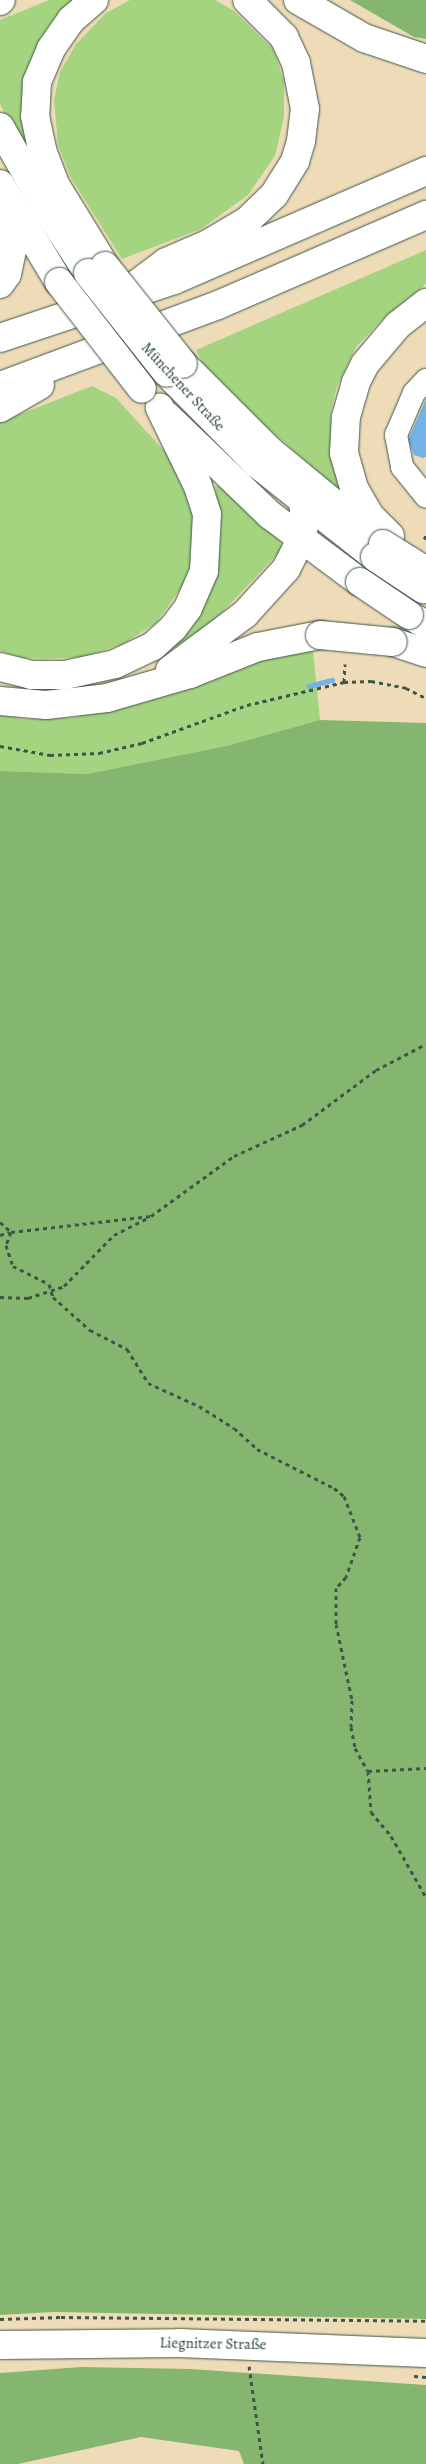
<!DOCTYPE html>
<meta charset="utf-8">
<style>
body{margin:0}
#map{position:relative;width:426px;height:2464px;overflow:hidden;background:#eedcb9;font-family:Alegreya,serif}
div>[style]{position:absolute}
.green>*{inset:0;background:#a5d481}
.forest>*{inset:0;background:#84b66f}
.water>*{inset:0;background:#73b2e6}
.stream>*{height:5px;margin:-2.5px;padding:0 2.5px;transform-origin:2.5px;border-radius:2.5px;background:#73b2e6}
.path>*{height:3px;margin-top:-1.5px;transform-origin:0;background:repeating-linear-gradient(90deg,#3e5548 0 4px,transparent 0 8px)}
.roads{filter:drop-shadow(0 0 1px #3e5548) drop-shadow(0 0 1px #3e5548)}
.minor>*{height:22px;margin:-11px;padding:0 11px;transform-origin:11px;border-radius:11px;background:#fff}
.major>*{height:28px;margin:-14px;padding:0 14px;transform-origin:14px;border-radius:14px;background:#fff}
.highway>*{height:28px;margin:-14px;padding:0 14px;transform-origin:14px;border-radius:14px;background:#fff}
.bridges{filter:drop-shadow(0 0 1px #3e5548) drop-shadow(0 0 1px #3e5548)}
.major-bridge>*{height:28px;margin:-14px;padding:0 14px;transform-origin:14px;border-radius:14px;background:#fff}
.highway-bridge>*{height:28px;margin:-14px;padding:0 14px;transform-origin:14px;border-radius:14px;background:#fff}
span{translate:-50% -50%;white-space:nowrap;text-align:center;line-height:1.15;-webkit-text-stroke:5px #fff;paint-order:stroke}
.street-label{font-size:15px;color:#1f3d34}
</style>
<div id="map">
<div class="green">
<div style="clip-path:polygon(49px 0,79px 0,53px 28px,33px 171px,0 104px,0 20px)"></div>
<div style="clip-path:polygon(130px 0,215px 0,234px 11px,274px 50px,284px 82px,284px 117px,275px 156px,248px 195px,201px 229px,122px 259px,71px 178px,58px 145px,54px 100px,60px 72px,76px 44px,106px 13px)"></div>
<div style="clip-path:polygon(426px 250px,426px 284px,386px 316px,356px 347px,336px 389px,331px 412px,331px 446px,342px 493px,247px 410px,203px 364px,196px 350px)"></div>
<div style="clip-path:polygon(92px 386px,116px 398px,168px 455px,179px 473px,191px 502px,195px 532px,190px 568px,183px 585px,156px 623px,123px 644px,83px 657px,45px 659px,25px 658px,0 651px,0 422px)"></div>
<div style="clip-path:polygon(219px 484px,279px 539px,283px 548px,215px 620px,177px 646px,167px 650px,216px 565px,221px 528px,215px 487px)"></div>
<div style="clip-path:polygon(313px 650px,320px 720px,226px 746px,87px 774px,0 771px,0 714px,23px 719px,71px 718px,178px 691px,278px 652px)"></div>
</div>
<div class="forest">
<div style="clip-path:polygon(350px 0,426px 0,426px 39px,414px 37px)"></div>
<div style="clip-path:polygon(320px 720px,426px 723px,426px 2319px,54px 2312px,0 2315px,0 771px,87px 774px,226px 746px)"></div>
<div style="clip-path:polygon(81px 2367px,190px 2369px,426px 2385px,426px 2464px,244px 2464px,239px 2451px,141px 2437px,18px 2464px,0 2464px,0 2373px)"></div>
</div>
<div class="water">
<div style="clip-path:polygon(426px 399px,426px 457px,423px 458px,414px 455px,408px 440px)"></div>
</div>
<div class="stream">
<div style="left:309px;top:686px;width:24px;rotate:-15deg"></div>
</div>
<div class="path">
<div style="left:424px;top:539px;width:4px;rotate:-56deg"></div>
<div style="left:344px;top:682px;width:18px;rotate:-87deg"></div>
<div style="left:0;top:746px;width:51px;rotate:10.2deg"></div>
<div style="left:50px;top:755px;width:49px;rotate:-2.3deg"></div>
<div style="left:99px;top:753px;width:44px;rotate:-13.1deg"></div>
<div style="left:142px;top:743px;width:112px;rotate:-19.9deg"></div>
<div style="left:247px;top:705px;width:100px;rotate:-13.3deg"></div>
<div style="left:344px;top:682px;width:27px;rotate:-2deg"></div>
<div style="left:371px;top:681px;width:36px;rotate:11deg"></div>
<div style="left:406px;top:688px;width:22px;rotate:27deg"></div>
<div style="left:0;top:1222px;width:15px;rotate:42deg"></div>
<div style="left:11px;top:1232px;width:141px;rotate:-6.5deg"></div>
<div style="left:151px;top:1216px;width:102px;rotate:-35.9deg"></div>
<div style="left:234px;top:1156px;width:75px;rotate:-24.5deg"></div>
<div style="left:302px;top:1125px;width:92px;rotate:-36.6deg"></div>
<div style="left:376px;top:1070px;width:56px;rotate:-27.5deg"></div>
<div style="left:11px;top:1232px;width:14px;rotate:111deg"></div>
<div style="left:6px;top:1245px;width:22px;rotate:72deg"></div>
<div style="left:13px;top:1266px;width:40px;rotate:26.6deg"></div>
<div style="left:49px;top:1284px;width:14px;rotate:73deg"></div>
<div style="left:53px;top:1297px;width:50px;rotate:41.7deg"></div>
<div style="left:90px;top:1330px;width:42px;rotate:27.2deg"></div>
<div style="left:127px;top:1349px;width:40px;rotate:58deg"></div>
<div style="left:148px;top:1383px;width:56px;rotate:24.3deg"></div>
<div style="left:199px;top:1406px;width:41px;rotate:32.2deg"></div>
<div style="left:234px;top:1428px;width:31px;rotate:42deg"></div>
<div style="left:257px;top:1449px;width:86px;rotate:26.9deg"></div>
<div style="left:334px;top:1488px;width:13px;rotate:39deg"></div>
<div style="left:344px;top:1496px;width:44px;rotate:68.7deg"></div>
<div style="left:360px;top:1537px;width:42px;rotate:109.3deg"></div>
<div style="left:346px;top:1577px;width:15px;rotate:132deg"></div>
<div style="left:336px;top:1588px;width:36px;rotate:90deg"></div>
<div style="left:336px;top:1624px;width:78px;rotate:78.1deg"></div>
<div style="left:352px;top:1700px;width:27px;rotate:92deg"></div>
<div style="left:351px;top:1727px;width:21px;rotate:79deg"></div>
<div style="left:355px;top:1748px;width:26px;rotate:61deg"></div>
<div style="left:368px;top:1771px;width:41px;rotate:85.8deg"></div>
<div style="left:371px;top:1812px;width:31px;rotate:50deg"></div>
<div style="left:391px;top:1836px;width:70px;rotate:60.2deg"></div>
<div style="left:0;top:1235px;width:10px;rotate:-17deg"></div>
<div style="left:0;top:1297px;width:28px;rotate:2deg"></div>
<div style="left:28px;top:1298px;width:38px;rotate:-18deg"></div>
<div style="left:64px;top:1286px;width:71px;rotate:-45.6deg"></div>
<div style="left:114px;top:1235px;width:39px;rotate:-27deg"></div>
<div style="left:368px;top:1771px;width:58px;rotate:-3deg"></div>
<div style="left:0;top:2319px;width:61px;rotate:-1.9deg"></div>
<div style="left:61px;top:2317px;width:365px;rotate:0.6deg"></div>
<div style="left:249px;top:2366px;width:99px;rotate:81.9deg"></div>
<div style="left:414px;top:2376px;width:12px;rotate:5deg"></div>
</div>
<div class="roads">
<div class="minor">
<div style="left:426px;top:380px;width:18px;rotate:133deg"></div>
<div style="left:414px;top:393px;width:46px;rotate:113.2deg"></div>
<div style="left:396px;top:435px;width:33px;rotate:79deg"></div>
<div style="left:402px;top:467px;width:38px;rotate:51deg"></div>
</div>
<div class="major">
<div style="left:0;top:127px;width:93px;rotate:60.4deg"></div>
<div style="left:46px;top:208px;width:77px;rotate:57.1deg"></div>
<div style="left:0;top:184px;width:114px;rotate:59deg"></div>
<div style="left:167px;top:373px;width:127px;rotate:45.3deg"></div>
<div style="left:256px;top:463px;width:152px;rotate:38.3deg"></div>
<div style="left:167px;top:416px;width:143px;rotate:43.9deg"></div>
<div style="left:270px;top:515px;width:112px;rotate:36.7deg"></div>
<div style="left:409px;top:615px;width:20px;rotate:30deg"></div>
<div style="left:0;top:2345px;width:179px;rotate:-0.6deg"></div>
<div style="left:179px;top:2343px;width:247px;rotate:2.3deg"></div>
</div>
<div class="highway">
<div style="left:94px;top:0;width:30px;rotate:139deg"></div>
<div style="left:71px;top:20px;width:35px;rotate:125deg"></div>
<div style="left:51px;top:49px;width:36px;rotate:113deg"></div>
<div style="left:37px;top:82px;width:34px;rotate:93deg"></div>
<div style="left:35px;top:116px;width:35px;rotate:78deg"></div>
<div style="left:42px;top:150px;width:39px;rotate:69deg"></div>
<div style="left:56px;top:186px;width:94px;rotate:58.5deg"></div>
<div style="left:298px;top:0;width:76px;rotate:29.9deg"></div>
<div style="left:364px;top:38px;width:65px;rotate:18.7deg"></div>
<div style="left:0;top:1px;width:1px;rotate:-45deg"></div>
<div style="left:0;top:284px;width:12px;rotate:-55deg"></div>
<div style="left:7px;top:274px;width:25px;rotate:-78deg"></div>
<div style="left:12px;top:250px;width:52px;rotate:-95.5deg"></div>
<div style="left:137px;top:284px;width:36px;rotate:-37deg"></div>
<div style="left:166px;top:262px;width:46px;rotate:-23.2deg"></div>
<div style="left:208px;top:244px;width:45px;rotate:-30.5deg"></div>
<div style="left:247px;top:221px;width:37px;rotate:-44deg"></div>
<div style="left:274px;top:195px;width:40px;rotate:-58deg"></div>
<div style="left:295px;top:161px;width:21px;rotate:-73deg"></div>
<div style="left:301px;top:141px;width:32px;rotate:-83deg"></div>
<div style="left:305px;top:109px;width:47px;rotate:-101.1deg"></div>
<div style="left:296px;top:63px;width:29px;rotate:-115deg"></div>
<div style="left:284px;top:37px;width:52px;rotate:-135deg"></div>
<div style="left:0;top:338px;width:183px;rotate:-18.4deg"></div>
<div style="left:174px;top:280px;width:275px;rotate:-23.4deg"></div>
<div style="left:183px;top:364px;width:122px;rotate:45deg"></div>
<div style="left:269px;top:450px;width:139px;rotate:39.4deg"></div>
<div style="left:0;top:386px;width:233px;rotate:-20.4deg"></div>
<div style="left:218px;top:305px;width:227px;rotate:-23.4deg"></div>
<div style="left:0;top:408px;width:46px;rotate:-29.9deg"></div>
<div style="left:390px;top:536px;width:28px;rotate:-135deg"></div>
<div style="left:370px;top:516px;width:32px;rotate:-120deg"></div>
<div style="left:354px;top:488px;width:36px;rotate:-106deg"></div>
<div style="left:344px;top:453px;width:36px;rotate:-87deg"></div>
<div style="left:346px;top:417px;width:36px;rotate:-74deg"></div>
<div style="left:356px;top:382px;width:20px;rotate:-63deg"></div>
<div style="left:365px;top:364px;width:51px;rotate:-49.8deg"></div>
<div style="left:398px;top:325px;width:36px;rotate:-38deg"></div>
<div style="left:393px;top:642px;width:35px;rotate:18deg"></div>
<div style="left:0;top:667px;width:32px;rotate:14deg"></div>
<div style="left:31px;top:675px;width:34px"></div>
<div style="left:65px;top:675px;width:51px;rotate:-12.4deg"></div>
<div style="left:115px;top:664px;width:42px;rotate:-25.3deg"></div>
<div style="left:153px;top:646px;width:27px;rotate:-42deg"></div>
<div style="left:173px;top:628px;width:25px;rotate:-53deg"></div>
<div style="left:188px;top:608px;width:40px;rotate:-66.6deg"></div>
<div style="left:204px;top:571px;width:57px;rotate:-87deg"></div>
<div style="left:207px;top:514px;width:32px;rotate:-108deg"></div>
<div style="left:197px;top:484px;width:85px;rotate:-116deg"></div>
<div style="left:170px;top:670px;width:94px;rotate:-36.7deg"></div>
<div style="left:245px;top:614px;width:61px;rotate:-47.7deg"></div>
<div style="left:286px;top:569px;width:33px;rotate:-63deg"></div>
<div style="left:301px;top:540px;width:19px;rotate:-78deg"></div>
<div style="left:305px;top:521px;width:18px;rotate:-96deg"></div>
<div style="left:0;top:701px;width:46px;rotate:5deg"></div>
<div style="left:46px;top:705px;width:61px;rotate:-6.5deg"></div>
<div style="left:107px;top:698px;width:86px;rotate:-16.1deg"></div>
<div style="left:190px;top:674px;width:73px;rotate:-21.7deg"></div>
<div style="left:258px;top:647px;width:63px;rotate:-11deg"></div>
</div>
</div>
<div class="bridges">
<div class="major-bridge">
<div style="left:88px;top:273px;width:127px;rotate:51.7deg"></div>
<div style="left:59px;top:282px;width:135px;rotate:52.2deg"></div>
<div style="left:375px;top:557px;width:58px;rotate:33.7deg"></div>
<div style="left:360px;top:582px;width:59px;rotate:34deg"></div>
</div>
<div class="highway-bridge">
<div style="left:105px;top:266px;width:125px;rotate:51.5deg"></div>
<div style="left:383px;top:544px;width:51px;rotate:32.1deg"></div>
<div style="left:320px;top:635px;width:73px;rotate:5.5deg"></div>
</div>
</div>
<div class="street-label">
<span style="left:183px;top:387px;rotate:47deg">Münchener Straße</span>
<span style="left:213px;top:2344px;rotate:1deg">Liegnitzer Straße</span>
</div>
</div>
